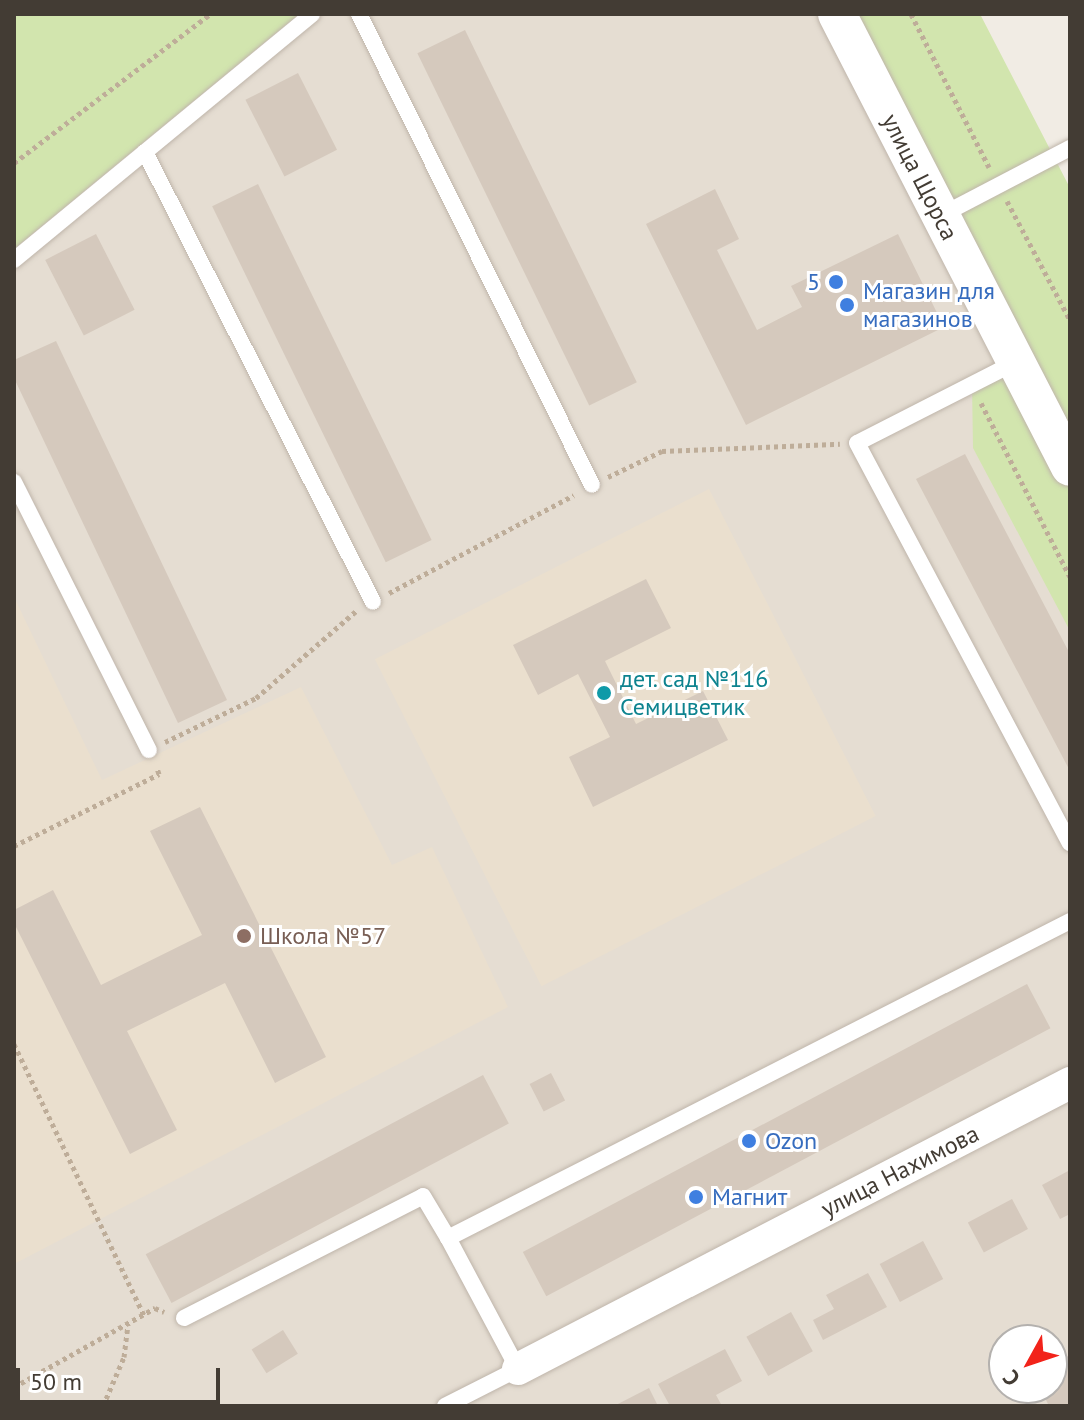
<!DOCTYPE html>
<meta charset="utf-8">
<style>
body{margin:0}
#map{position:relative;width:1084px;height:1420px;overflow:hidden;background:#f1ece4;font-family:"PT Sans",sans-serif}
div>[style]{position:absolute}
.residential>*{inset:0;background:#e5ddd2}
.education>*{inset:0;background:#eadfce;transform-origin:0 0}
.green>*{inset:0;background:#d2e5ae}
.building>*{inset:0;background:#d5c9bd;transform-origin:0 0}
.path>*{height:5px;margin-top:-2.5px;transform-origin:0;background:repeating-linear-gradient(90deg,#bead99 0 4px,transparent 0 8px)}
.roads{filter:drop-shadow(0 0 2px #bfb5aa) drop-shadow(0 0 2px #bfb5aa)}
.service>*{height:16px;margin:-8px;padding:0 8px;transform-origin:8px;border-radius:8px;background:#fff}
.minor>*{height:32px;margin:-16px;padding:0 16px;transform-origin:16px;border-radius:16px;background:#fff}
.tertiary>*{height:38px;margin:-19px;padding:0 19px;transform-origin:19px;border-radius:19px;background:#fff}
.dots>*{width:22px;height:22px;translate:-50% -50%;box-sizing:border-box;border:4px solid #fff;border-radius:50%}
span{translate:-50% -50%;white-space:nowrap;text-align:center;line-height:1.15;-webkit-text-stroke:6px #fff;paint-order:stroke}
.street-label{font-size:24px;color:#433c34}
.shop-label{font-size:24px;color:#366cbe}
.right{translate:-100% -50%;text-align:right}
.left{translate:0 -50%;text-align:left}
.culture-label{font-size:24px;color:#0d838f}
.education-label{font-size:24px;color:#785e54}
.frame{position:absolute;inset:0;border:16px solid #433c34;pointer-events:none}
.north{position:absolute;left:988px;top:1324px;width:80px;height:80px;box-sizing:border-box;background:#fff;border:2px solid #b4b1ae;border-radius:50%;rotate:230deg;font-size:22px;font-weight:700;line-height:32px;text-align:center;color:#433c34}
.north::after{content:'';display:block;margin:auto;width:28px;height:36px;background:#f2231a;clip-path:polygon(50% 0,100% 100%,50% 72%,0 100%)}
.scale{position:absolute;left:16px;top:1368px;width:204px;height:36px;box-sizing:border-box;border:4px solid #433c34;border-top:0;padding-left:10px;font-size:24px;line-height:28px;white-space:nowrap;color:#433c34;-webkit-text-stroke:6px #fff;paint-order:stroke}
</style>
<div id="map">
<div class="residential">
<div style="clip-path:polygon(evenodd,14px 14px,831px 14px,1070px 474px,1070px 1406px,14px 1406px,14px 14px,1004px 1340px,1052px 1340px,1052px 1388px,1004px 1388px,1004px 1340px)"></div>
</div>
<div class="education">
<div style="left:709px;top:489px;width:367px;height:375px;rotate:63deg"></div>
<div style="clip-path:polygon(14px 597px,102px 780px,301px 687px,392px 865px,432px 847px,508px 1007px,14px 1264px)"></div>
</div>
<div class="green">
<div style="clip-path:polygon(14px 14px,299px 14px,14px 249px)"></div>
<div style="clip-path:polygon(839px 14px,980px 14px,1070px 188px,1070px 631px,973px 448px,972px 385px,1016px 362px)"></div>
</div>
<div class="building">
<div style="left:465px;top:30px;width:392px;height:53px;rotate:64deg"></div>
<div style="left:298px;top:73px;width:86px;height:59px;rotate:63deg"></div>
<div style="left:258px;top:184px;width:396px;height:51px;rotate:64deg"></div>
<div style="clip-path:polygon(715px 189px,739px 239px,717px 250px,757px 330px,802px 307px,791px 286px,898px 234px,944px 327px,746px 425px,646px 224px)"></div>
<div style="left:96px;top:234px;width:85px;height:57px;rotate:63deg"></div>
<div style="clip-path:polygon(56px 341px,227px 700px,178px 723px,14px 378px,14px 360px)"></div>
<div style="clip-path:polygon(965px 454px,1070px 654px,1070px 771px,916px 479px)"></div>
<div style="clip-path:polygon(646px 579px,671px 628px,605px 661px,636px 724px,703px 691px,728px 740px,593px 807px,569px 757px,610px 737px,578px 674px,538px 695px,513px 645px)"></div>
<div style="clip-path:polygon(200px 807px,326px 1057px,275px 1083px,225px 983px,127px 1031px,177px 1130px,130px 1154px,14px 923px,14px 910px,53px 890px,101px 985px,202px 935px,150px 831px)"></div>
<div style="left:1027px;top:984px;width:50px;height:571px;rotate:62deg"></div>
<div style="left:551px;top:1073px;width:31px;height:24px;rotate:63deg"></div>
<div style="left:483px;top:1075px;width:55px;height:382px;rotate:62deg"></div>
<div style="clip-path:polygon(1070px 1170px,1070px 1214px,1060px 1219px,1042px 1185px)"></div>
<div style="left:1012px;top:1199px;width:34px;height:50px;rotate:62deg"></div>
<div style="left:923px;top:1241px;width:43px;height:49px;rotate:62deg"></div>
<div style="clip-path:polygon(868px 1273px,887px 1307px,823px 1340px,813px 1320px,834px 1309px,826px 1295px)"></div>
<div style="left:791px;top:1312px;width:45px;height:51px;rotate:61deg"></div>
<div style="left:283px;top:1330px;width:28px;height:37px;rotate:58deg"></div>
<div style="clip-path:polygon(725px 1349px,742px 1381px,716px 1395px,722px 1406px,670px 1406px,658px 1384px)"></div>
<div style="clip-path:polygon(1070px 1355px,1070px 1406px,1049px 1406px,1040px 1388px,1052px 1388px,1052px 1365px)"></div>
<div style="clip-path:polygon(649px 1388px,658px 1406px,614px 1406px)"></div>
</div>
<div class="path">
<div style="left:911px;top:14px;width:172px;rotate:63deg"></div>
<div style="left:14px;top:163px;width:246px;rotate:-37.2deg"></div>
<div style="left:1007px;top:201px;width:135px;rotate:62.1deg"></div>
<div style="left:981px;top:403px;width:195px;rotate:62.9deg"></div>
<div style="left:608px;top:477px;width:60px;rotate:-25.7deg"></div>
<div style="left:662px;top:451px;width:178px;rotate:-2.3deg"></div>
<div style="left:389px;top:593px;width:209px;rotate:-27.9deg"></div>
<div style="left:165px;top:742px;width:101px;rotate:-25.8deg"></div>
<div style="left:256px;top:698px;width:133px;rotate:-41deg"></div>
<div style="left:14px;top:846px;width:162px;rotate:-26.4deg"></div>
<div style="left:159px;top:774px;width:6px;rotate:-108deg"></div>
<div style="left:14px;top:1044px;width:301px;rotate:64.4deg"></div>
<div style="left:14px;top:1387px;width:162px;rotate:-29.3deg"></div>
<div style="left:155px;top:1308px;width:10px;rotate:24deg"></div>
<div style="left:103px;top:1406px;width:53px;rotate:-66.8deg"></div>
<div style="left:124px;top:1357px;width:33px;rotate:-83deg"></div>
</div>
<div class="roads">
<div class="service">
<div style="left:359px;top:14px;width:525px;rotate:63.68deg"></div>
<div style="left:145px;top:152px;width:504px;rotate:63.13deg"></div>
<div style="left:940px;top:216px;width:147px;rotate:-27.6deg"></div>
<div style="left:14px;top:260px;width:386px;rotate:-39.5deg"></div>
<div style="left:1016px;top:362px;width:178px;rotate:153deg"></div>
<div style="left:857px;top:443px;width:453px;rotate:62deg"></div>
<div style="left:14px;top:482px;width:300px;rotate:63.3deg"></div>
<div style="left:184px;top:1318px;width:268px;rotate:-27deg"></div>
<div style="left:423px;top:1196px;width:49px;rotate:59.2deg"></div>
<div style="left:445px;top:1406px;width:82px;rotate:-26.9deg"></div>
<div style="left:518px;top:1369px;width:149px;rotate:-118.1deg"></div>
<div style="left:448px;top:1238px;width:698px;rotate:-27.01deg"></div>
</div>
<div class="minor">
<div style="left:518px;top:1369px;width:622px;rotate:-27.39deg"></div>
</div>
<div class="tertiary">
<div style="left:837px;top:14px;width:509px;rotate:62.78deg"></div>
</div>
</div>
<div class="dots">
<div style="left:836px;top:282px;background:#3f7fe0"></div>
<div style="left:847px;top:305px;background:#3f7fe0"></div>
<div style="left:604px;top:693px;background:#0f9aa8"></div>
<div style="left:244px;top:936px;background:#8d6e63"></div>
<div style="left:749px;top:1141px;background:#3f7fe0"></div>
<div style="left:696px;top:1197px;background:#3f7fe0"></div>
</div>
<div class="street-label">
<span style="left:920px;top:177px;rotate:63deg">улица Щорса</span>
<span style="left:900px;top:1171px;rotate:-27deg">улица Нахимова</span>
</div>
<div class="shop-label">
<span class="right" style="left:820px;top:282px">5</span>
<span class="left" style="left:863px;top:305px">Магазин для<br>магазинов</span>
<span class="left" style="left:765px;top:1141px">Ozon</span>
<span class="left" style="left:712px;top:1197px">Магнит</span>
</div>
<div class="culture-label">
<span class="left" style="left:620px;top:693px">дет. сад №116<br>Семицветик</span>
</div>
<div class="education-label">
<span class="left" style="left:260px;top:936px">Школа №57</span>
</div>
<div class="frame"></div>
<div class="north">С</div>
<div class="scale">50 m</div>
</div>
